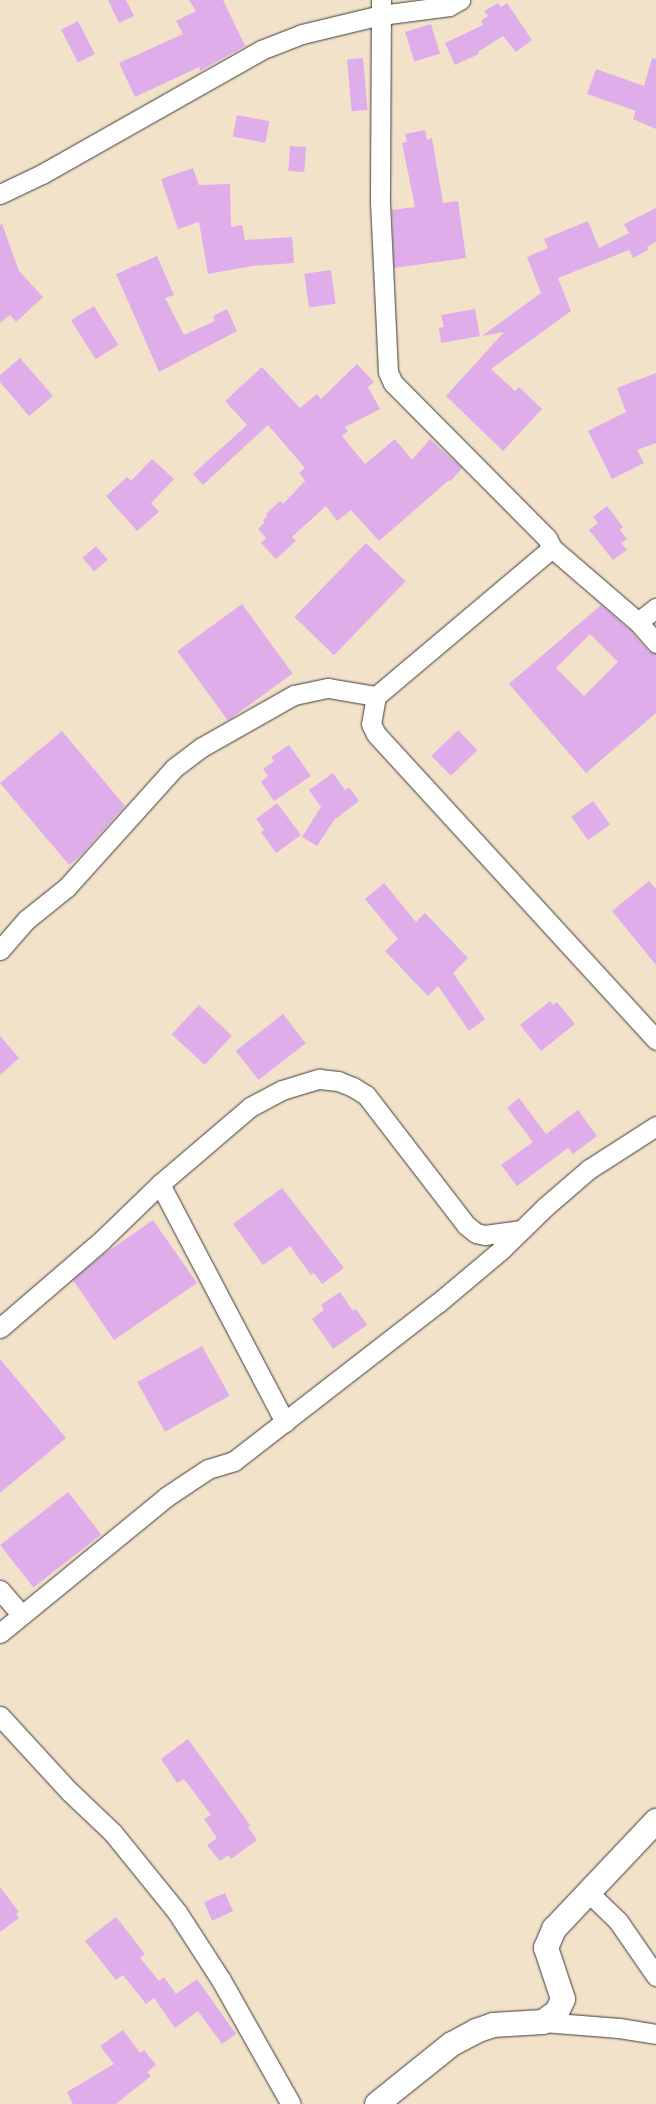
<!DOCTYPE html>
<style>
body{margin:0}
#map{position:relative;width:656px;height:2104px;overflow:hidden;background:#f3e2ca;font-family:Kalam,sans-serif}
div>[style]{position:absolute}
.building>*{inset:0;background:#deadea;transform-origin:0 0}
.roads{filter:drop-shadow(0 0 1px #3c3a36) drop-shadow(0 0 1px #3c3a36)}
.minor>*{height:19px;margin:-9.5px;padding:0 9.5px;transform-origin:9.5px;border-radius:9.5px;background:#fff}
.tertiary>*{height:24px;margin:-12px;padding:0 12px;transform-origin:12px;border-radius:12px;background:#fff}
span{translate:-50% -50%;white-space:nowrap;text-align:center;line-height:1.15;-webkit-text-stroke:5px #f6f6f2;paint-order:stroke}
</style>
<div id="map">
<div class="building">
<div style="clip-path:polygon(108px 0,126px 0,134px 16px,119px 23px)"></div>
<div style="clip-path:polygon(189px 0,223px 0,245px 46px,200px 71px,199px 67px,135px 97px,119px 63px,183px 34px,176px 21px,196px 11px)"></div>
<div style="clip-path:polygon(498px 3px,501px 7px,507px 3px,532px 40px,516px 52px,503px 36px,478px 52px,479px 54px,455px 65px,445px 43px,483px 25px,481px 21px,488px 16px,484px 11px)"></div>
<div style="left:78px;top:21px;width:37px;height:19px;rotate:63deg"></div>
<div style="left:431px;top:24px;width:31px;height:27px;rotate:73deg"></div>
<div style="left:363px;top:58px;width:52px;height:16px;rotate:85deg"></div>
<div style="clip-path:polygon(652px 58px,656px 59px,656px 129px,633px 119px,636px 111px,587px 94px,596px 69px,644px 86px)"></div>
<div style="left:237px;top:115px;width:33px;height:22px;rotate:11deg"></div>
<div style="clip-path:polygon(425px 130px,427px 140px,432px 138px,443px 203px,458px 201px,466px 258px,394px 268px,392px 210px,415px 207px,402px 143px,407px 142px,405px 134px)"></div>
<div style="left:290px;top:146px;width:16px;height:25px;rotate:4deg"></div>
<div style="clip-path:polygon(193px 168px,199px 185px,230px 184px,231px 227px,242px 225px,245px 240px,292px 237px,294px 263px,252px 266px,208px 274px,199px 222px,178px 229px,161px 179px)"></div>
<div style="clip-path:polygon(656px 208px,656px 242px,647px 247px,648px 250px,633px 258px,629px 250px,558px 278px,571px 311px,491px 369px,515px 391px,519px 387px,542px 409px,503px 451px,446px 396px,504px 332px,482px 336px,541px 293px,527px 257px,548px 248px,544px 239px,588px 221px,599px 248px,629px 233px,624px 224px)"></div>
<div style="clip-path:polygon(2px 224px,19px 271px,43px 297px,16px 322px,10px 315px,0 323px,0 225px)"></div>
<div style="clip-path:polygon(157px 256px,174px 295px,165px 298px,184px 335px,215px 321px,213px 316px,227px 309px,237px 331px,159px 372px,116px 274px)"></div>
<div style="left:331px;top:270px;width:34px;height:27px;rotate:82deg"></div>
<div style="left:94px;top:306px;width:46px;height:27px;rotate:58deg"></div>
<div style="clip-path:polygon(475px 309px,480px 336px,441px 343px,439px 328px,444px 327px,441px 315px)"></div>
<div style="clip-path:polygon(20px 358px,53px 396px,29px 416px,0 382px,0 375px)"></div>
<div style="clip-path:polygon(357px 364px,374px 382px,368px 387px,380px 409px,345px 427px,348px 431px,342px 436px,365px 464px,395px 439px,412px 460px,430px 439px,462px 468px,450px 482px,449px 480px,379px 541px,351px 510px,337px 521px,326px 506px,292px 537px,296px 541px,276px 559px,261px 543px,266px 538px,258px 529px,265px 522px,263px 520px,267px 516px,266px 514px,280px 501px,283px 504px,305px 481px,299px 473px,305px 468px,268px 425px,203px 485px,193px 474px,247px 425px,225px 401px,262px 367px,300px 408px,317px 394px,321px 399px)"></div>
<div style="clip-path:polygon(656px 373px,656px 443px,637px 450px,644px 463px,612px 479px,588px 431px,626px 412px,617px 388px)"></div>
<div style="clip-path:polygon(152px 459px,174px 479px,151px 503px,159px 512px,137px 531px,106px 496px,127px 477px,131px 481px)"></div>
<div style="clip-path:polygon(607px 506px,623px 527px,620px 530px,627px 539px,621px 543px,627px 550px,613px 560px,589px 530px,598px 523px,593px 517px)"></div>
<div style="left:366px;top:543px;width:55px;height:103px;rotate:44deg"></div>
<div style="left:96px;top:546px;width:18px;height:18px;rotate:49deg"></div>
<div style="left:242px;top:604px;width:86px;height:80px;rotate:54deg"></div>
<div style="clip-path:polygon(evenodd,601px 605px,630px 630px,648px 651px,656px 654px,656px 713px,586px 773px,509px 684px,601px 605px,590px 634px,618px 662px,584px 696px,556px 668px,590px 634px)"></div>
<div style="left:458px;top:730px;width:28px;height:37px;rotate:46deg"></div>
<div style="clip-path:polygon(62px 731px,125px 806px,82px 854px,69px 865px,0 783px)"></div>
<div style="clip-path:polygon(289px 745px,311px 776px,274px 801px,261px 782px,268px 776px,263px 769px,274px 761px,271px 757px)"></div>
<div style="clip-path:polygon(333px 773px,345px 790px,349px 787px,359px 801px,334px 820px,317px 846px,302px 837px,321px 807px,309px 790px)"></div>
<div style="left:593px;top:801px;width:29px;height:27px;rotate:54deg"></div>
<div style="clip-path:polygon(277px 803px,301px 835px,276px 853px,261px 832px,264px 830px,256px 819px)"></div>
<div style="clip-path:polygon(649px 881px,656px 889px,656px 965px,612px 911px)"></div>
<div style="clip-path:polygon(384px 883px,416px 922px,425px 913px,468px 958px,453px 973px,485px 1019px,469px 1031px,438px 986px,428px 996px,385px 951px,398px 939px,365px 899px)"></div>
<div style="clip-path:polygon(550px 1001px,553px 1005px,557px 1002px,575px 1024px,541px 1051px,520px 1025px)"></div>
<div style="left:199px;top:1005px;width:45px;height:40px;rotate:43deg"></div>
<div style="left:283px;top:1014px;width:37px;height:60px;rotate:52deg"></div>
<div style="clip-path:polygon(0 1036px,19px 1058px,0 1075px)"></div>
<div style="clip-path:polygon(519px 1098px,546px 1134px,578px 1110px,597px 1136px,573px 1154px,568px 1148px,517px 1186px,501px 1165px,533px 1142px,507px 1108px)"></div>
<div style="clip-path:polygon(282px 1188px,344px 1268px,322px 1284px,314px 1273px,311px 1275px,290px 1246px,263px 1265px,233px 1224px)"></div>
<div style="clip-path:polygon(153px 1220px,197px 1283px,114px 1340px,73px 1280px,104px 1254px)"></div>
<div style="clip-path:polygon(340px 1292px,353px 1311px,356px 1309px,367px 1325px,333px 1349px,312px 1319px,324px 1310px,321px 1305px)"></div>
<div style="left:202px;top:1346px;width:57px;height:74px;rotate:61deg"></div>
<div style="clip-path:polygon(0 1359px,66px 1438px,0 1493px)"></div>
<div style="left:68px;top:1492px;width:54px;height:86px;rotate:52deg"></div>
<div style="clip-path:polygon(188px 1739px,250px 1825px,248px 1827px,257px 1840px,231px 1859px,228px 1855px,220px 1861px,207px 1845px,217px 1838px,204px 1819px,211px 1815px,184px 1779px,177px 1783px,161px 1759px)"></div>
<div style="clip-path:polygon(0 1887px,19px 1912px,16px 1914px,19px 1918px,0 1932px)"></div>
<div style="left:225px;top:1893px;width:20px;height:23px;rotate:66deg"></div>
<div style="clip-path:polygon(116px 1917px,145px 1954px,140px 1958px,159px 1981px,164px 1977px,176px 1994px,197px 1979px,236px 2034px,222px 2044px,198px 2011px,175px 2028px,154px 1998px,146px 2004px,123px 1975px,116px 1980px,85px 1941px)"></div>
<div style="clip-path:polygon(123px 2030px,140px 2053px,144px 2050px,156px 2065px,147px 2072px,151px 2076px,116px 2104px,73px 2104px,67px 2092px,114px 2064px,100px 2046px)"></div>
</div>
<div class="roads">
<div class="minor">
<div style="left:381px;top:0;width:202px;rotate:90.3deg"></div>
<div style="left:380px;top:202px;width:170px;rotate:87.3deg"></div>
<div style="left:388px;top:372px;width:12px;rotate:66deg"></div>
<div style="left:393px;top:383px;width:218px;rotate:45.2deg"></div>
<div style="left:547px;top:538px;width:11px;rotate:63deg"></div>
<div style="left:552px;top:548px;width:230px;rotate:139.9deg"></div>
<div style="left:376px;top:696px;width:28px;rotate:100deg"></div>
<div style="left:371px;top:724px;width:11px;rotate:63deg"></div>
<div style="left:376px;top:734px;width:415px;rotate:47.5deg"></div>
<div style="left:0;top:194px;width:47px;rotate:-25.5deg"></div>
<div style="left:42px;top:174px;width:252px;rotate:-29.5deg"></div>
<div style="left:261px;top:50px;width:44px;rotate:-21.3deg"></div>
<div style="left:302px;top:34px;width:81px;rotate:-13.5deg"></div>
<div style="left:381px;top:15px;width:69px;rotate:-7.5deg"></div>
<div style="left:449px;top:6px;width:13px;rotate:-29deg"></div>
<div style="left:552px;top:548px;width:113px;rotate:40.7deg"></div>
<div style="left:638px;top:622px;width:28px;rotate:49deg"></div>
<div style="left:638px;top:622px;width:23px;rotate:-38deg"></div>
<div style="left:0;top:950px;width:40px;rotate:-49deg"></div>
<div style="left:26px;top:920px;width:53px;rotate:-38.8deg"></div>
<div style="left:67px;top:887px;width:160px;rotate:-48deg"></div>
<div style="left:174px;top:768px;width:35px;rotate:-37deg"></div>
<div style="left:202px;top:747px;width:106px;rotate:-29.5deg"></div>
<div style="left:294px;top:695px;width:35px;rotate:-12deg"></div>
<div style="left:328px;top:688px;width:49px;rotate:9.5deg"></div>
<div style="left:160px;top:1184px;width:269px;rotate:62.3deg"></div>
<div style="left:0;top:1328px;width:133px;rotate:-40.7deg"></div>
<div style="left:101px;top:1241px;width:82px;rotate:-44deg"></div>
<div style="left:160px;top:1184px;width:118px;rotate:-40.5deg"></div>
<div style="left:250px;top:1107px;width:36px;rotate:-28deg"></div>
<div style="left:282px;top:1090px;width:39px;rotate:-17deg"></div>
<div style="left:319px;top:1079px;width:19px;rotate:6deg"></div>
<div style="left:338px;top:1081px;width:16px;rotate:22deg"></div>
<div style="left:353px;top:1087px;width:15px;rotate:32deg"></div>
<div style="left:366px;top:1095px;width:164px;rotate:52.4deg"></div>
<div style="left:466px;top:1225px;width:13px;rotate:39deg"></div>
<div style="left:476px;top:1233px;width:9px;rotate:13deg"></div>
<div style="left:485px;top:1235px;width:35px;rotate:-8deg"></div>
<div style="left:0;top:1590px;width:33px;rotate:49deg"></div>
<div style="left:0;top:1633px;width:215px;rotate:-39.3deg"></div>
<div style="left:166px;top:1497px;width:50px;rotate:-33.7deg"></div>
<div style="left:208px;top:1469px;width:27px;rotate:-17deg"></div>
<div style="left:234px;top:1461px;width:258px;rotate:-37.8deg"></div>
<div style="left:438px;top:1303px;width:82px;rotate:-40.1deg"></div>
<div style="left:501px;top:1250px;width:62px;rotate:-44.3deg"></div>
<div style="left:545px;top:1207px;width:58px;rotate:-40.8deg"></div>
<div style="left:589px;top:1169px;width:80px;rotate:-32.7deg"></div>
<div style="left:0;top:1716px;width:103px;rotate:47.4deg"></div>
<div style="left:70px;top:1792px;width:59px;rotate:43.6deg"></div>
<div style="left:113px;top:1833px;width:102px;rotate:51deg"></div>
<div style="left:177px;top:1912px;width:81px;rotate:57.1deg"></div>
<div style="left:221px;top:1980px;width:142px;rotate:60.6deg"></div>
<div style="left:589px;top:1893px;width:40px;rotate:44deg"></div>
<div style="left:618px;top:1921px;width:67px;rotate:55.4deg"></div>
<div style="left:543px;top:2022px;width:76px;rotate:4.5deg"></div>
<div style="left:619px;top:2028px;width:37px;rotate:9deg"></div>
</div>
<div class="tertiary">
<div style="left:377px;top:2104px;width:96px;rotate:-38.7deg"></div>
<div style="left:452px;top:2044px;width:27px;rotate:-28deg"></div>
<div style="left:476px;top:2031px;width:18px;rotate:-19deg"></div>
<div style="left:493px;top:2025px;width:50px;rotate:-3.4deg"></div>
<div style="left:543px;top:2022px;width:17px;rotate:-36deg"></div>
<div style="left:557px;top:2012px;width:14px;rotate:-65deg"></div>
<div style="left:563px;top:1999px;width:54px;rotate:-108.4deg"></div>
<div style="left:546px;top:1948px;width:21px;rotate:-67deg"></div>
<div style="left:554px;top:1929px;width:149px;rotate:-46.6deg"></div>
</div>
</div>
</div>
